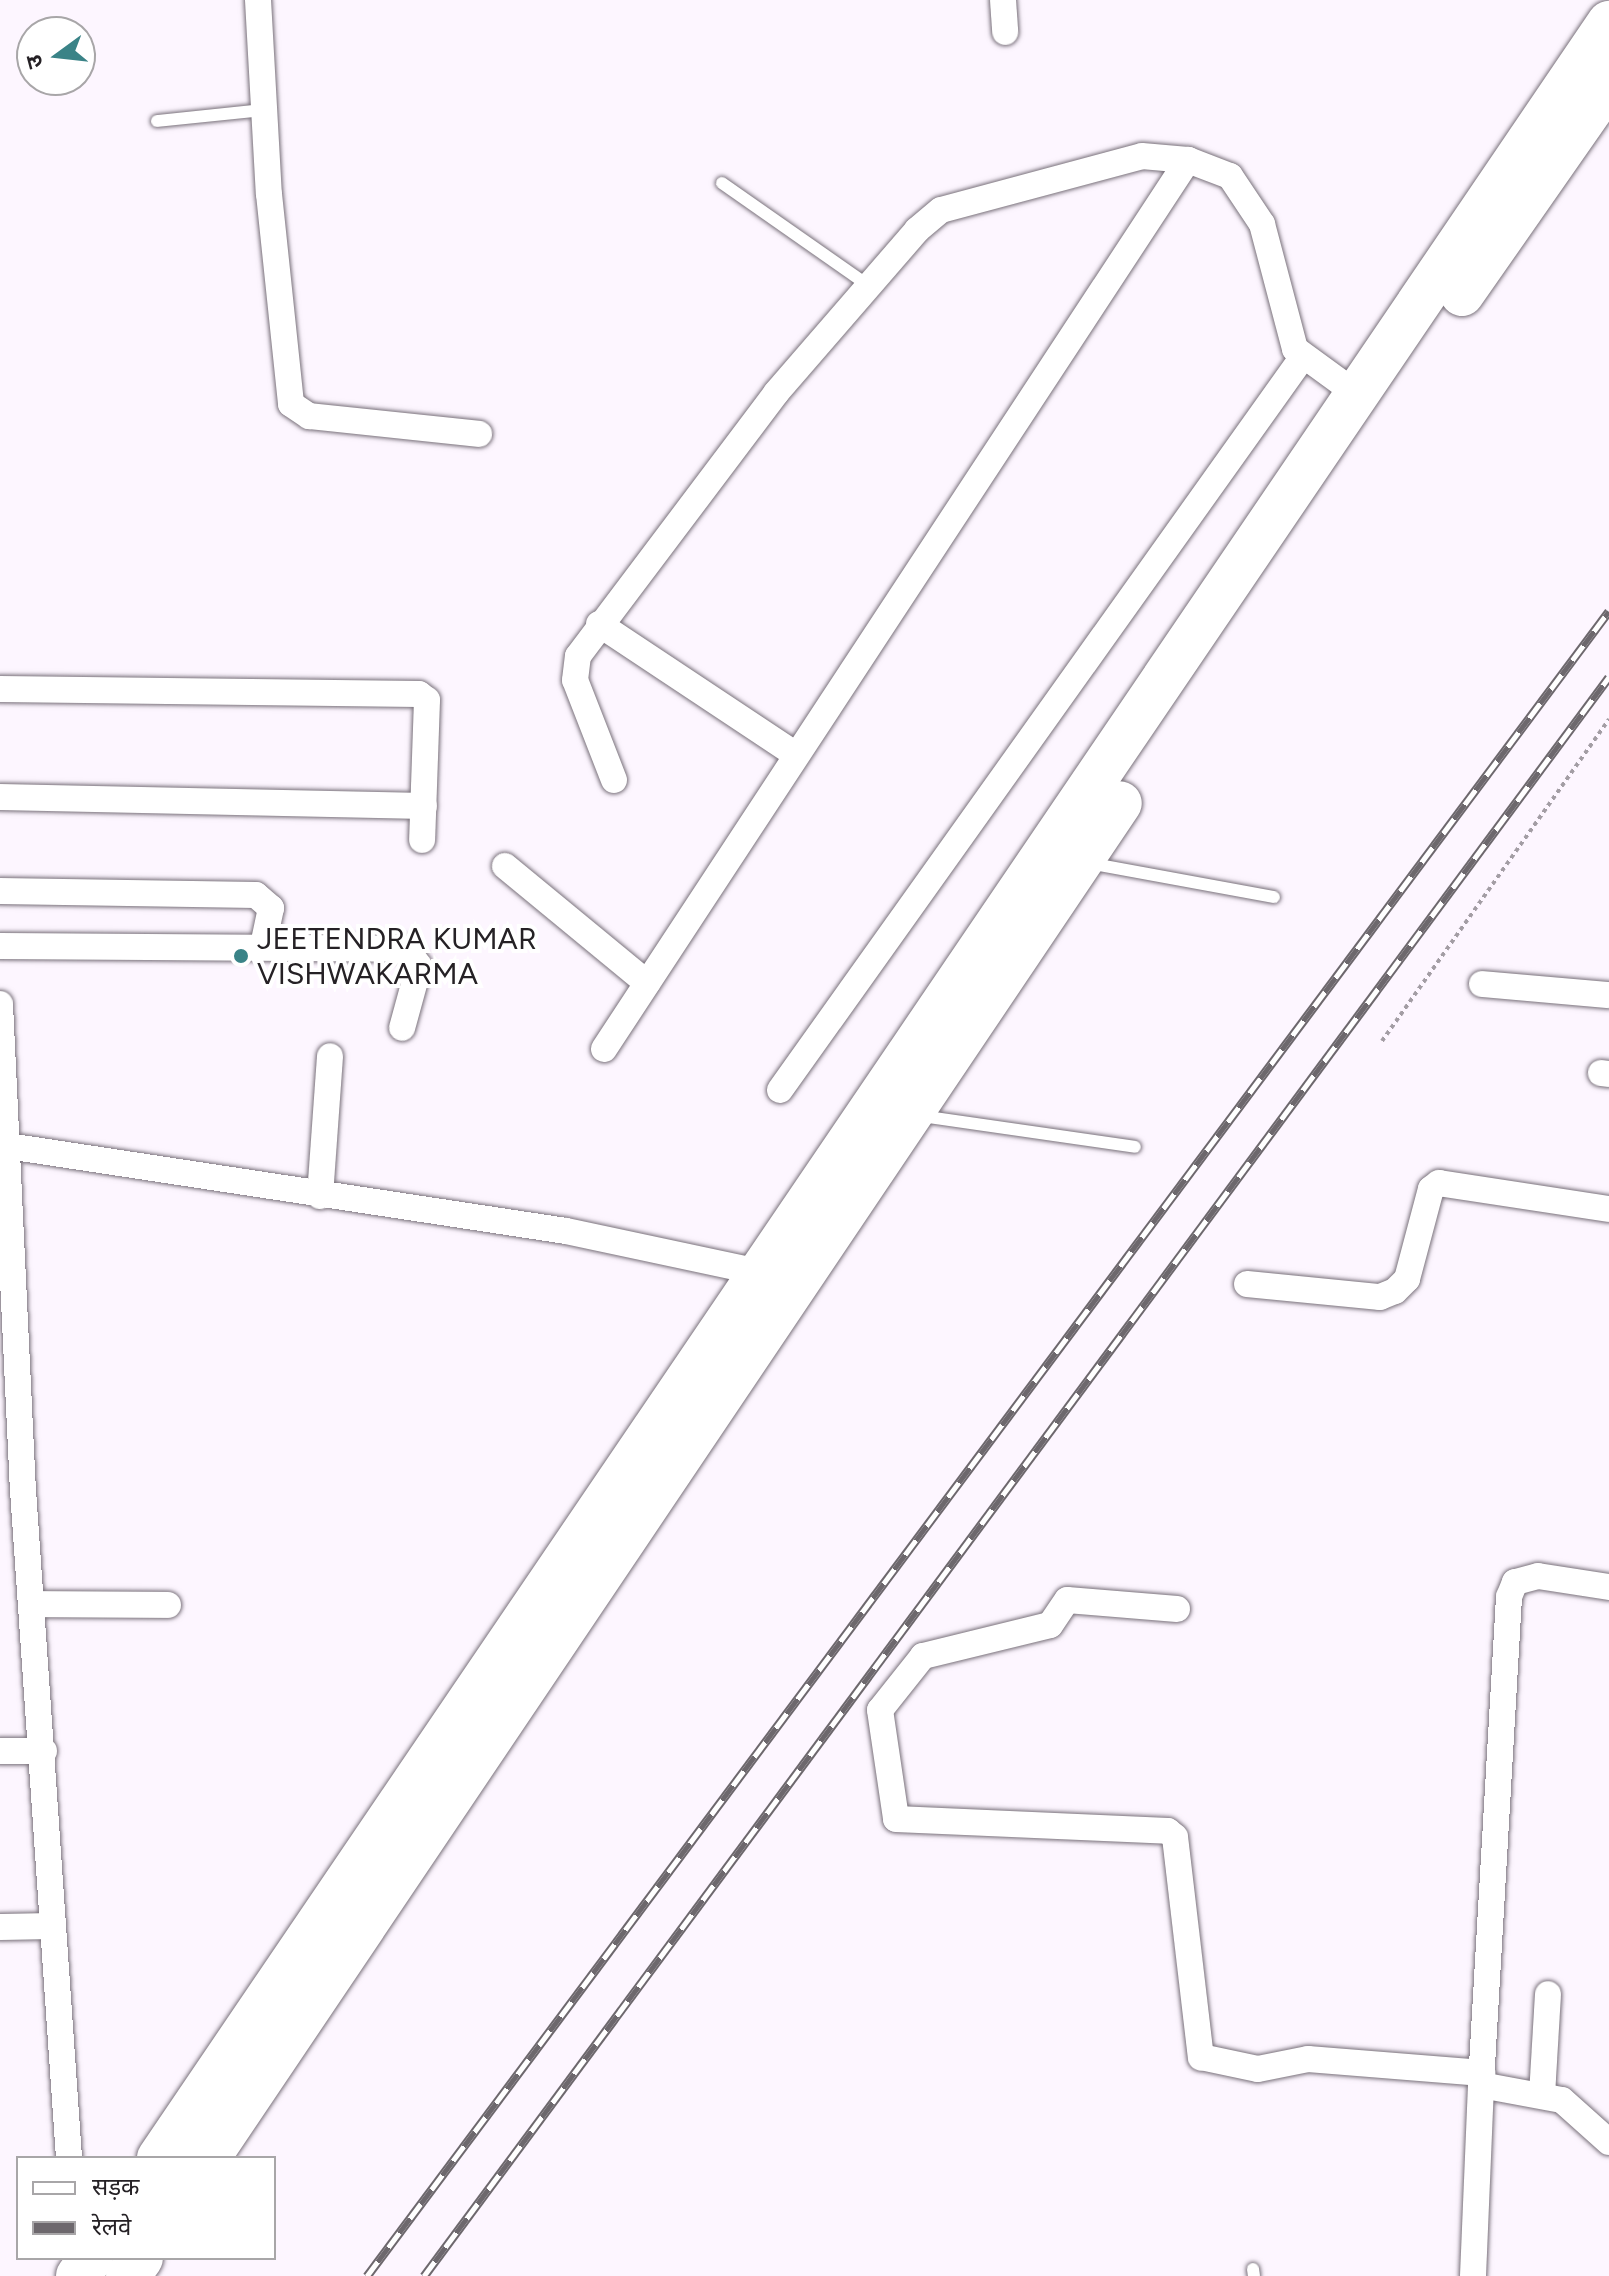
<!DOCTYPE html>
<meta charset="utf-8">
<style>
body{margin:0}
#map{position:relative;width:1609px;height:2276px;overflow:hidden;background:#fdf6ff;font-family:Figtree,"Noto Sans Devanagari",sans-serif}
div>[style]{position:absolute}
.path>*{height:4px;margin-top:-2px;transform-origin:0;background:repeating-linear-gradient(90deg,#a39da4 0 4px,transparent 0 8px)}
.roads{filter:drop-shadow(0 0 2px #79717b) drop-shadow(0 0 2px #79717b)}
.lane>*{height:12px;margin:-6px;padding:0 6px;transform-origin:6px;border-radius:6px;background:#fff}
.street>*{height:26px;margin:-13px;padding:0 13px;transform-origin:13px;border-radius:13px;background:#fff}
.highway>*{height:44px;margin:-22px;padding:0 22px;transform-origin:22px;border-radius:22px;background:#fff}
.rail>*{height:9px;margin-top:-4.5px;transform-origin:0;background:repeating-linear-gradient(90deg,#fff 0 18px,#6d686d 0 36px);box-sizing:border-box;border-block:2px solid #6d686d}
.dots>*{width:22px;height:22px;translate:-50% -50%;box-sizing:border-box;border:4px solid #fff;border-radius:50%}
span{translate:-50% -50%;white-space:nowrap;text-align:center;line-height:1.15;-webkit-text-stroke:8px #fff;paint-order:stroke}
.poi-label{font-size:30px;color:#252125}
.left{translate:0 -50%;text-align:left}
.legend{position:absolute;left:16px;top:2156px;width:260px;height:104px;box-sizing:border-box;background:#fff;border:2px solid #a8a6a8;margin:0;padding:10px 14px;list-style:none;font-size:24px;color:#252125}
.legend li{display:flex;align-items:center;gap:16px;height:40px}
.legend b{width:40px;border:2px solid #a8a6a8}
.north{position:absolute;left:16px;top:16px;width:80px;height:80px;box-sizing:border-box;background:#fff;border:2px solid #a8a6a8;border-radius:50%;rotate:255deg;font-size:22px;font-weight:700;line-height:32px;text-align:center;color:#252125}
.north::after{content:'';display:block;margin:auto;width:28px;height:36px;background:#3a8387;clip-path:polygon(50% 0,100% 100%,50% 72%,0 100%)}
</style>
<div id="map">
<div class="path">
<div style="left:1382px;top:1041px;width:394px;rotate:-54.8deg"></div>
</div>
<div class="roads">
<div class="lane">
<div style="left:157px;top:121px;width:108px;rotate:-5.9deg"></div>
<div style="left:722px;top:183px;width:179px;rotate:35deg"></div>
<div style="left:1088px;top:863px;width:189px;rotate:10.4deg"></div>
<div style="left:921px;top:1116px;width:216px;rotate:8.2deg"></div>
<div style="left:1253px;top:2269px;width:7px;rotate:82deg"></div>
</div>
<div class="street">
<div style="left:258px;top:0;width:194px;rotate:86.8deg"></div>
<div style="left:269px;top:194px;width:211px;rotate:84deg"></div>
<div style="left:291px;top:404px;width:22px;rotate:34deg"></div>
<div style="left:309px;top:416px;width:171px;rotate:6deg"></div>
<div style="left:1003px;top:0;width:32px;rotate:86deg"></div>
<div style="left:599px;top:624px;width:235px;rotate:33.6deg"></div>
<div style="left:0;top:689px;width:419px;rotate:0.7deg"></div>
<div style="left:419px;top:694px;width:10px;rotate:37deg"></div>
<div style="left:427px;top:700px;width:140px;rotate:92deg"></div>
<div style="left:614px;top:780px;width:107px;rotate:-111.3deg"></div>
<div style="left:575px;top:680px;width:24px;rotate:-83deg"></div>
<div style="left:578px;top:656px;width:329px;rotate:-53deg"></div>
<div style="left:776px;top:393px;width:216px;rotate:-49.1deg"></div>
<div style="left:917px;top:230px;width:31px;rotate:-40deg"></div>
<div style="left:941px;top:210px;width:208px;rotate:-15deg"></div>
<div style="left:1142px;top:156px;width:46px;rotate:5deg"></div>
<div style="left:1188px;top:160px;width:45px;rotate:20.9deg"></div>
<div style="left:1230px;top:176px;width:58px;rotate:56.3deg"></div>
<div style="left:1262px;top:224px;width:129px;rotate:75.2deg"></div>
<div style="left:1295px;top:349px;width:78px;rotate:36.1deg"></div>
<div style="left:0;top:797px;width:424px;rotate:1.2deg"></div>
<div style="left:505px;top:866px;width:184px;rotate:39.5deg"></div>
<div style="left:0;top:891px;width:256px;rotate:0.9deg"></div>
<div style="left:256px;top:895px;width:20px;rotate:41deg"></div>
<div style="left:271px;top:908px;width:40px;rotate:102deg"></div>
<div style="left:0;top:946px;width:407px;rotate:0.4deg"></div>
<div style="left:407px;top:949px;width:21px;rotate:55deg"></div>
<div style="left:419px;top:966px;width:64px;rotate:105.3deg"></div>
<div style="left:1482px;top:984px;width:127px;rotate:5deg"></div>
<div style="left:0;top:1004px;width:487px;rotate:87.3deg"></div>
<div style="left:23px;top:1490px;width:670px;rotate:86.06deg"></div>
<div style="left:604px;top:1049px;width:1064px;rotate:-56.7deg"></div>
<div style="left:1601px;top:1073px;width:8px;rotate:7deg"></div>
<div style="left:780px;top:1090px;width:899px;rotate:-54.51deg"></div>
<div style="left:8px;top:1146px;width:564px;rotate:8.66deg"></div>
<div style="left:566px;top:1231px;width:202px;rotate:12deg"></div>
<div style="left:320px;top:1196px;width:140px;rotate:-85.9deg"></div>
<div style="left:1247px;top:1284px;width:134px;rotate:5.6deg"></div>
<div style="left:1380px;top:1297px;width:16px;rotate:-22deg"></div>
<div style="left:1395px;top:1291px;width:17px;rotate:-45deg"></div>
<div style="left:1407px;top:1279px;width:93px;rotate:-75.1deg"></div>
<div style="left:1431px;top:1189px;width:10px;rotate:-37deg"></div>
<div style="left:1439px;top:1183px;width:172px;rotate:8.7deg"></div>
<div style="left:1609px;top:1587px;width:72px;rotate:-171.2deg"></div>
<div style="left:1538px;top:1576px;width:24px;rotate:165deg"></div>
<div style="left:1515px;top:1582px;width:16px;rotate:112deg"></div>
<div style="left:1509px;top:1597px;width:489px;rotate:93.3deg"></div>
<div style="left:1481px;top:2085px;width:82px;rotate:10.5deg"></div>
<div style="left:1562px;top:2100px;width:63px;rotate:41.8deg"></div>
<div style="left:32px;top:1604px;width:136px;rotate:0.4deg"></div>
<div style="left:1177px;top:1609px;width:110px;rotate:-175.3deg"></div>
<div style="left:1067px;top:1600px;width:30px;rotate:124deg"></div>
<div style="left:1050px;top:1625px;width:131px;rotate:166.3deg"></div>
<div style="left:923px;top:1656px;width:69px;rotate:128.5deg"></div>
<div style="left:880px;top:1710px;width:110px;rotate:81.6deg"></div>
<div style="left:896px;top:1819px;width:272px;rotate:2.5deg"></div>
<div style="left:1168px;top:1831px;width:9px;rotate:41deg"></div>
<div style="left:1175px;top:1837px;width:222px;rotate:83.3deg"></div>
<div style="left:1201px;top:2057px;width:58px;rotate:11.9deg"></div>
<div style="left:1258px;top:2069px;width:51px;rotate:-11.3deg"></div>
<div style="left:1308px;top:2059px;width:175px;rotate:4.6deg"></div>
<div style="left:0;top:1751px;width:44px"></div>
<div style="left:0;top:1927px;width:52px;rotate:-1.1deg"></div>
<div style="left:1542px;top:2095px;width:101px;rotate:-86.6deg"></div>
<div style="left:1473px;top:2276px;width:191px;rotate:-87.6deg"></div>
</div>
<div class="highway">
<div style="left:1462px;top:294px;width:257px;rotate:-55.1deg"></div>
<div style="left:159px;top:2158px;width:2581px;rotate:-55.82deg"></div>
<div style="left:208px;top:2158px;width:1633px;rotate:-56.06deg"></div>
<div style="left:78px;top:2276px;width:22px;rotate:-54deg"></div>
<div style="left:128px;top:2276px;width:22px;rotate:-54deg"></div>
</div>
</div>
<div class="rail">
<div style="left:367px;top:2276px;width:2077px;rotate:-53.28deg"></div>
<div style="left:424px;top:2276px;width:1990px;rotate:-53.46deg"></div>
</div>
<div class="dots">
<div style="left:241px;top:956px;background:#3a8387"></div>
</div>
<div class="poi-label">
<span class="left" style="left:257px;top:956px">JEETENDRA KUMAR<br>VISHWAKARMA</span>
</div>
<ul class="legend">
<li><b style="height:10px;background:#fff"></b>सड़क</li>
<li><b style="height:10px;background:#6d686d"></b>रेलवे</li>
</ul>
<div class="north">उ</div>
</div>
